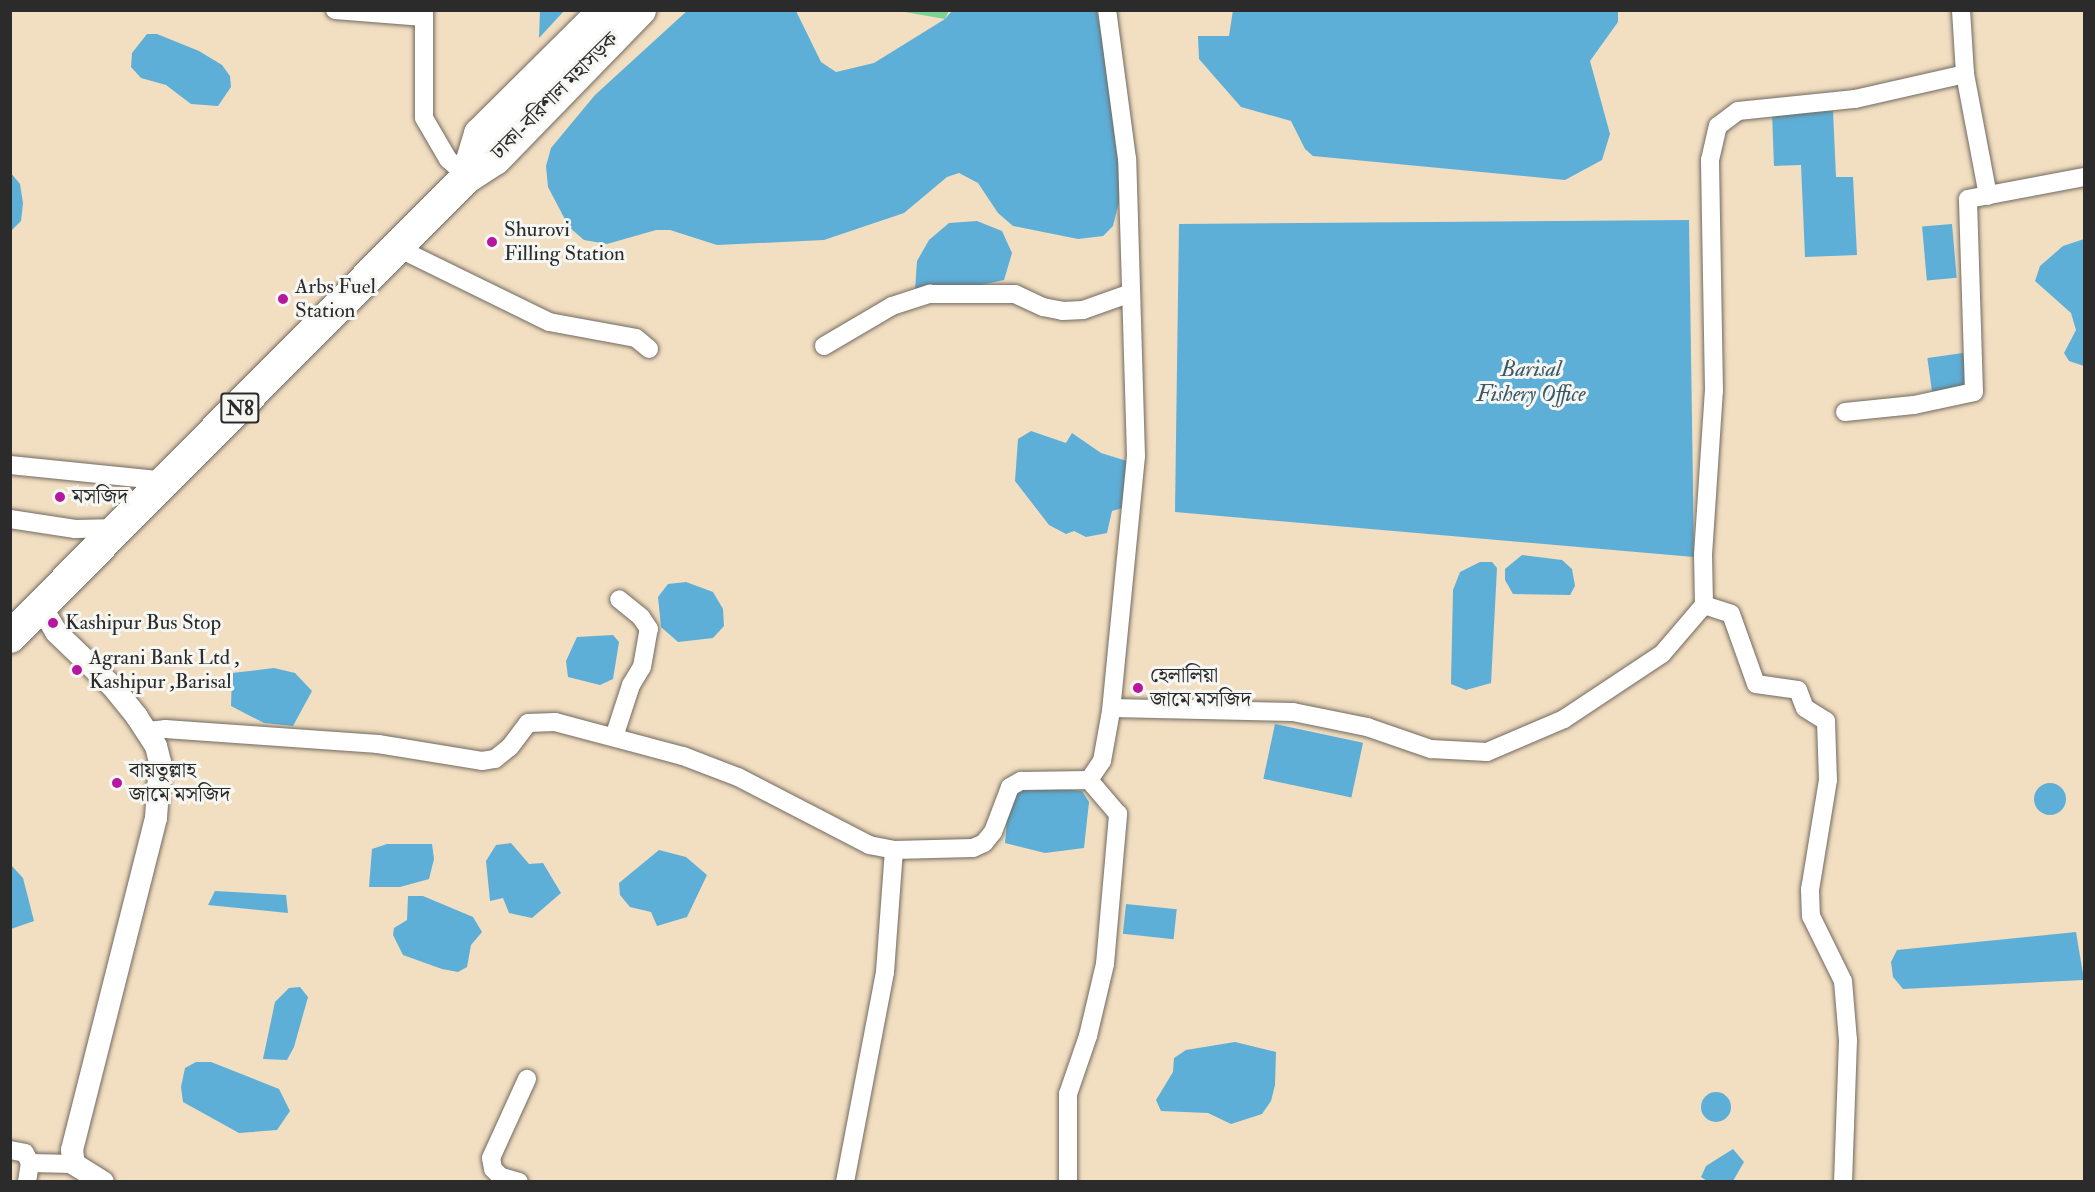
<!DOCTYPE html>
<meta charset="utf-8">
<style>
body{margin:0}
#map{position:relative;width:2095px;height:1192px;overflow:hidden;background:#f2dec1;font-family:"IM FELL Double Pica","Noto Serif Bengali",serif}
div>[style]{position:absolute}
.green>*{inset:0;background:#7dd295}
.water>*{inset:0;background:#5dafd8;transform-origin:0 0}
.round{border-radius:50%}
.roads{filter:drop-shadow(0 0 2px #716a60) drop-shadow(0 0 2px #716a60)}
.minor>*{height:18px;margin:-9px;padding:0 9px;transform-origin:9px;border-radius:9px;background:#fff}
.tertiary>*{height:22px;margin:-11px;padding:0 11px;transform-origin:11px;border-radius:11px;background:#fff}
.trunk>*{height:32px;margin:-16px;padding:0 16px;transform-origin:16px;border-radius:16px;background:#fff}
.dots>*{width:16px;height:16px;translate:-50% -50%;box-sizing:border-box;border:3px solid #f6f6f2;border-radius:50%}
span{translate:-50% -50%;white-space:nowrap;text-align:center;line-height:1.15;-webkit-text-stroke:6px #f6f6f2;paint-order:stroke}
.shield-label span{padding:2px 4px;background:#f6f6f2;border:2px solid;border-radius:4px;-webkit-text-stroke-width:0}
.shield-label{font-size:20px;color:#2b2b2b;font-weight:700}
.street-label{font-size:21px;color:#2b2b2b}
.poi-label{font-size:21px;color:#2b2b2b}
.left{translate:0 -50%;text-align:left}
.water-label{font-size:22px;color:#3c5968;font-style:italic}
.frame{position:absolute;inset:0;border:12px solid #2b2b2b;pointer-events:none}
</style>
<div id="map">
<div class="green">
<div style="clip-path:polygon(899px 11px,949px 11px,945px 19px)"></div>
</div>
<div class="water">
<div style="clip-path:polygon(688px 10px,796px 11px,821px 62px,836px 72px,874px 63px,945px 19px,952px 11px,1097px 11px,1116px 107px,1121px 194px,1113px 226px,1103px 236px,1078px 239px,1013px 226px,998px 213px,978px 183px,959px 173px,947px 177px,904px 213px,824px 240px,717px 245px,670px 230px,656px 230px,607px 244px,584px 240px,569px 227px,548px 187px,546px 166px,551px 148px,595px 95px)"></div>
<div style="clip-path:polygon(1233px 10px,1618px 11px,1618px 22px,1590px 61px,1610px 134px,1602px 160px,1565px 180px,1313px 156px,1305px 149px,1291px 121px,1241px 107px,1199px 59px,1198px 36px,1229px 36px)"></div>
<div style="clip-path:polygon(540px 11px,564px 11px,539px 38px)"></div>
<div style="clip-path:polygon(147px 34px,157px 34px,199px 51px,222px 65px,230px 76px,231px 87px,218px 106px,191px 104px,166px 85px,141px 78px,131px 67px,132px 53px)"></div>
<div style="clip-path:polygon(1833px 111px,1836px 177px,1853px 177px,1857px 255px,1805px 257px,1801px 165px,1774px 166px,1772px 113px)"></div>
<div style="clip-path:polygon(10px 172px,20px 184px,23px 203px,21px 221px,11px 231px)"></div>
<div style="clip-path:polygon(1689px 220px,1694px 557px,1175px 512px,1179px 224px)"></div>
<div style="clip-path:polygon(977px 221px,1002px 231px,1012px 253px,1004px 280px,963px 289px,915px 290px,917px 261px,929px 240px,949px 223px)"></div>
<div style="left:1952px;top:224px;width:54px;height:30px;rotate:85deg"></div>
<div style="clip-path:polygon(2084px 239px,2084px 366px,2069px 361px,2064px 353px,2076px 330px,2071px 313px,2035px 281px,2040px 266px,2063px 246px)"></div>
<div style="left:1963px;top:353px;width:37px;height:36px;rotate:82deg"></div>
<div style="clip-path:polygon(1031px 431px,1066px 443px,1072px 433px,1101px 453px,1130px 462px,1124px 484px,1129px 491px,1126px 507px,1112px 511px,1107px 533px,1086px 537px,1074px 531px,1066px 534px,1049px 525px,1015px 481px,1018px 439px)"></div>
<div style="clip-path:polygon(1522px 555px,1562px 560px,1572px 569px,1575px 586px,1570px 595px,1513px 594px,1505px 580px,1505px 569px)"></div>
<div style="clip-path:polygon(1480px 562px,1492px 562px,1497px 568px,1491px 683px,1466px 690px,1451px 684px,1453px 590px,1460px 572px)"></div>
<div style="clip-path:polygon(686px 582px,713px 592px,723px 609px,724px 626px,713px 638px,678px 642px,661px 627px,658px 597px,668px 584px)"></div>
<div style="clip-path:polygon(613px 635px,619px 642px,613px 679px,600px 685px,568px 677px,566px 661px,577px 637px)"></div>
<div style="clip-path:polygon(274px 668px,295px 673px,312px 691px,293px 726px,264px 723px,231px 706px,232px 673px)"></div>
<div style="left:1275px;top:724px;width:90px;height:56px;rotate:12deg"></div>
<div class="round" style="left:2034px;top:783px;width:32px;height:32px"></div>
<div style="clip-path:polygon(1023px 786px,1082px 791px,1089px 802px,1084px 848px,1045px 853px,1005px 843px,1009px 797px)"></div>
<div style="clip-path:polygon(511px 843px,529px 864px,543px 863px,561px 893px,532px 918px,509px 913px,503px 898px,490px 901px,486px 861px,496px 845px)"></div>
<div style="clip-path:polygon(387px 844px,432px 844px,434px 859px,429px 879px,400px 887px,369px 887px,372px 849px)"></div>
<div style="clip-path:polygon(659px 850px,686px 857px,707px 875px,687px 917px,657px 926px,651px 912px,630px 907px,620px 895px,619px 883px)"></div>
<div style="clip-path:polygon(11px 865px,23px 878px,34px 921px,11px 929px)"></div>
<div style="clip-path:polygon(215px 891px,286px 895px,288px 913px,208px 905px)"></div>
<div style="clip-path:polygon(408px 896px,423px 896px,473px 917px,482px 932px,471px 945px,467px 967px,458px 972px,442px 969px,403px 955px,393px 935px,394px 928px,407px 920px)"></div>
<div style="left:1126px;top:904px;width:51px;height:30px;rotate:6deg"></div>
<div style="clip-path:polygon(2076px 932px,2084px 980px,1903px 989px,1893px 977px,1891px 962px,1897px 950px)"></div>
<div style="clip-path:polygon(300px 987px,308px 997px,294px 1047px,287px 1060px,263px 1059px,275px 1002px,289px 988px)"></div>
<div style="clip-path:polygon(1235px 1042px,1276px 1052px,1275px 1085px,1271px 1101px,1262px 1114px,1231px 1124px,1208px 1113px,1161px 1111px,1156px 1100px,1173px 1072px,1174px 1058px,1186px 1050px)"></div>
<div style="clip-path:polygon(196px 1062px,211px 1062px,279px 1089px,290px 1111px,277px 1130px,239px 1133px,183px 1102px,181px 1087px,185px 1068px)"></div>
<div class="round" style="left:1701px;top:1092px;width:30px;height:30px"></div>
<div style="clip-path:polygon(1733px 1149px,1744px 1162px,1733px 1181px,1707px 1181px,1701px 1177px,1706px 1166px)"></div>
</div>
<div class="roads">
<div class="minor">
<div style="left:335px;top:10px;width:89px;rotate:4.5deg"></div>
<div style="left:424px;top:10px;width:108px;rotate:90deg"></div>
<div style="left:424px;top:118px;width:48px;rotate:59.7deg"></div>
<div style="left:448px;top:159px;width:26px;rotate:43deg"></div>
<div style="left:1961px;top:10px;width:64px;rotate:86.4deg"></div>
<div style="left:1965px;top:74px;width:124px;rotate:79.3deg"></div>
<div style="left:398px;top:248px;width:168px;rotate:26.1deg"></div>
<div style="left:549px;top:322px;width:88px;rotate:10.4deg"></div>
<div style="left:636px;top:338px;width:17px;rotate:40deg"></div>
<div style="left:824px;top:346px;width:79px;rotate:-30.5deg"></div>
<div style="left:892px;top:306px;width:40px;rotate:-18deg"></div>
<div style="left:930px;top:294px;width:85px"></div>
<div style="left:1015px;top:294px;width:31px;rotate:25deg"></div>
<div style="left:1043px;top:307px;width:20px;rotate:11deg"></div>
<div style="left:1063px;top:311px;width:20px;rotate:-3deg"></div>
<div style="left:1083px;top:310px;width:51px;rotate:-19.5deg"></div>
<div style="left:1845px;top:412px;width:69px;rotate:-5.8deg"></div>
<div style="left:1914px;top:405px;width:61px;rotate:-12.2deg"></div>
<div style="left:1974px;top:392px;width:193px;rotate:-91.8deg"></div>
<div style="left:1968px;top:199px;width:118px;rotate:-10.7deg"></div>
<div style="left:10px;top:465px;width:158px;rotate:5.8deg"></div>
<div style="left:10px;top:519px;width:66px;rotate:8.7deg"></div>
<div style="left:75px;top:529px;width:44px;rotate:-1.3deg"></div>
<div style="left:1704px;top:605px;width:28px;rotate:18deg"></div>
<div style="left:1731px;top:614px;width:74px;rotate:70.3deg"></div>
<div style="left:1756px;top:684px;width:42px;rotate:8.1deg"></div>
<div style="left:1798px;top:690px;width:19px;rotate:69deg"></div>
<div style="left:1805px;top:708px;width:25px;rotate:32deg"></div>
<div style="left:1826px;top:721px;width:59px;rotate:88.1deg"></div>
<div style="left:1828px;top:780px;width:111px;rotate:99.3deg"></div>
<div style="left:1810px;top:890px;width:26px;rotate:88deg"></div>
<div style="left:1811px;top:916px;width:72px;rotate:63.8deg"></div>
<div style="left:1843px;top:981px;width:59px;rotate:85.2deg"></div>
<div style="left:1848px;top:1040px;width:142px;rotate:92deg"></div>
<div style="left:1112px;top:708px;width:181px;rotate:1.3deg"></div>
<div style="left:1293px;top:712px;width:76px;rotate:11.5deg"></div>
<div style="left:1367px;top:727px;width:68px;rotate:19deg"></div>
<div style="left:1431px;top:749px;width:56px;rotate:3.1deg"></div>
<div style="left:1487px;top:752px;width:84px;rotate:-23.2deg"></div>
<div style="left:1564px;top:719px;width:118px;rotate:-33.6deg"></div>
<div style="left:1662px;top:654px;width:65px;rotate:-49.4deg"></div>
<div style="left:1704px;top:605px;width:50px;rotate:-91.1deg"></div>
<div style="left:1703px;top:555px;width:164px;rotate:-86.2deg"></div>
<div style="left:1714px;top:391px;width:231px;rotate:-91deg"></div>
<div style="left:1710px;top:160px;width:35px;rotate:-77deg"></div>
<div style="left:1718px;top:126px;width:25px;rotate:-37deg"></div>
<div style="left:1738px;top:111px;width:118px;rotate:-5.9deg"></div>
<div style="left:1855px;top:99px;width:113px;rotate:-12.8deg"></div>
<div style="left:147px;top:731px;width:18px;rotate:-6deg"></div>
<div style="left:165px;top:729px;width:214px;rotate:4deg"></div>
<div style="left:378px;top:744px;width:105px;rotate:9.3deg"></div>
<div style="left:482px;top:761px;width:13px;rotate:-9deg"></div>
<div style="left:495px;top:759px;width:19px;rotate:-39deg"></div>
<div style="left:510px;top:747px;width:30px;rotate:-53deg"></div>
<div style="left:528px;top:723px;width:27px;rotate:-2deg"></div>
<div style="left:555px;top:722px;width:132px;rotate:14.9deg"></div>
<div style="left:683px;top:756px;width:59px;rotate:20.9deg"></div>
<div style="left:738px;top:777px;width:148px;rotate:27.4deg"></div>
<div style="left:869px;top:845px;width:25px;rotate:11deg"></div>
<div style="left:894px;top:850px;width:79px;rotate:-1.5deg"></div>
<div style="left:973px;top:848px;width:12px;rotate:-24deg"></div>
<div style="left:984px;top:843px;width:14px;rotate:-51deg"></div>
<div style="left:993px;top:832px;width:48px;rotate:-69.3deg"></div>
<div style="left:1010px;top:787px;width:13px;rotate:-29deg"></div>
<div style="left:1021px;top:781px;width:68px;rotate:-0.8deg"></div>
<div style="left:614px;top:737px;width:55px;rotate:-71.9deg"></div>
<div style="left:631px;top:685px;width:21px;rotate:-59deg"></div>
<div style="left:642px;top:667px;width:39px;rotate:-80deg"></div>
<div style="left:649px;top:629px;width:14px;rotate:-124deg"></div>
<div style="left:641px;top:617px;width:28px;rotate:-141deg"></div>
<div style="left:10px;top:1150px;width:15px;rotate:11deg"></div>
<div style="left:25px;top:1153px;width:11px;rotate:63deg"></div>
<div style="left:30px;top:1163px;width:19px;rotate:99deg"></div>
<div style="left:30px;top:1163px;width:44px;rotate:1.3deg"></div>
<div style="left:519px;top:1182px;width:19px;rotate:-164deg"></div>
<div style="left:501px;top:1177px;width:11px;rotate:-135deg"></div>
<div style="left:493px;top:1169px;width:11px;rotate:-100deg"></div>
<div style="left:491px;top:1158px;width:87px;rotate:-65.5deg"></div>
<div style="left:845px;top:1182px;width:214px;rotate:-79.2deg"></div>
<div style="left:885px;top:972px;width:122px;rotate:-85.8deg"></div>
<div style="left:1068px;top:1182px;width:88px;rotate:-90deg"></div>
<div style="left:1068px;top:1094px;width:61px;rotate:-71deg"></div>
<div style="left:1088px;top:1036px;width:74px;rotate:-76.7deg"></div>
<div style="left:1105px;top:964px;width:151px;rotate:-85deg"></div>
<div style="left:1118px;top:814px;width:45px;rotate:-130.5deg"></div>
<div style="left:1089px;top:780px;width:23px;rotate:-56deg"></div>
<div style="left:1102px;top:761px;width:51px;rotate:-79.8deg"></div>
<div style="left:1111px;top:711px;width:256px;rotate:-84.4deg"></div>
<div style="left:1136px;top:456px;width:297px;rotate:-91.7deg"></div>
<div style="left:1127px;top:159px;width:150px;rotate:-97.6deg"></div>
</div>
<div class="tertiary">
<div style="left:40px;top:605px;width:31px;rotate:59deg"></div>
<div style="left:56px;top:632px;width:79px;rotate:44deg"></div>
<div style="left:113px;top:687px;width:38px;rotate:51deg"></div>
<div style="left:137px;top:717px;width:35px;rotate:57deg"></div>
<div style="left:156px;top:746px;width:16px;rotate:76deg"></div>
<div style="left:160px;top:762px;width:56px;rotate:94.1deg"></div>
<div style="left:156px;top:818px;width:342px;rotate:104.2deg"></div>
<div style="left:72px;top:1150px;width:14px;rotate:82deg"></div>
<div style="left:74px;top:1164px;width:34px;rotate:32deg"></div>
</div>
<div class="trunk">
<div style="left:467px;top:177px;width:45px;rotate:-73.2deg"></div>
<div style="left:480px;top:134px;width:176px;rotate:-44.8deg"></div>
<div style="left:10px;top:637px;width:648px;rotate:-45.19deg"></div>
<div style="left:467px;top:177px;width:33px;rotate:-33deg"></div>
<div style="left:495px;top:159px;width:208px;rotate:-45.8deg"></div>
</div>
</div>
<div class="dots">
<div style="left:492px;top:242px;background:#b5179e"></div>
<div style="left:283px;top:299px;background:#b5179e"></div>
<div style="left:60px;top:497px;background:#b5179e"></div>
<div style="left:53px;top:623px;background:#b5179e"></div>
<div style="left:77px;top:670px;background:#b5179e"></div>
<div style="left:1138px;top:688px;background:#b5179e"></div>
<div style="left:117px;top:783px;background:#b5179e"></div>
</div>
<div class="shield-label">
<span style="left:240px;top:408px">N8</span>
</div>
<div class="street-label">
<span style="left:555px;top:96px;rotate:-45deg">ঢাকা-বরিশাল মহাসড়ক</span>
</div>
<div class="poi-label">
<span class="left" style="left:504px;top:242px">Shurovi<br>Filling Station</span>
<span class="left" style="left:295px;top:299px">Arbs Fuel<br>Station</span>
<span class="left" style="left:72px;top:497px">মসজিদ</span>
<span class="left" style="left:65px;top:623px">Kashipur Bus Stop</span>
<span class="left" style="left:89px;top:670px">Agrani Bank Ltd ,<br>Kashipur ,Barisal</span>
<span class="left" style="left:1150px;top:688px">হেলালিয়া<br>জামে মসজিদ</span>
<span class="left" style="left:129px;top:783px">বায়তুল্লাহ<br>জামে মসজিদ</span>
</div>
<div class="water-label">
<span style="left:1531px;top:382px">Barisal<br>Fishery Office</span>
</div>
<div class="frame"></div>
</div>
